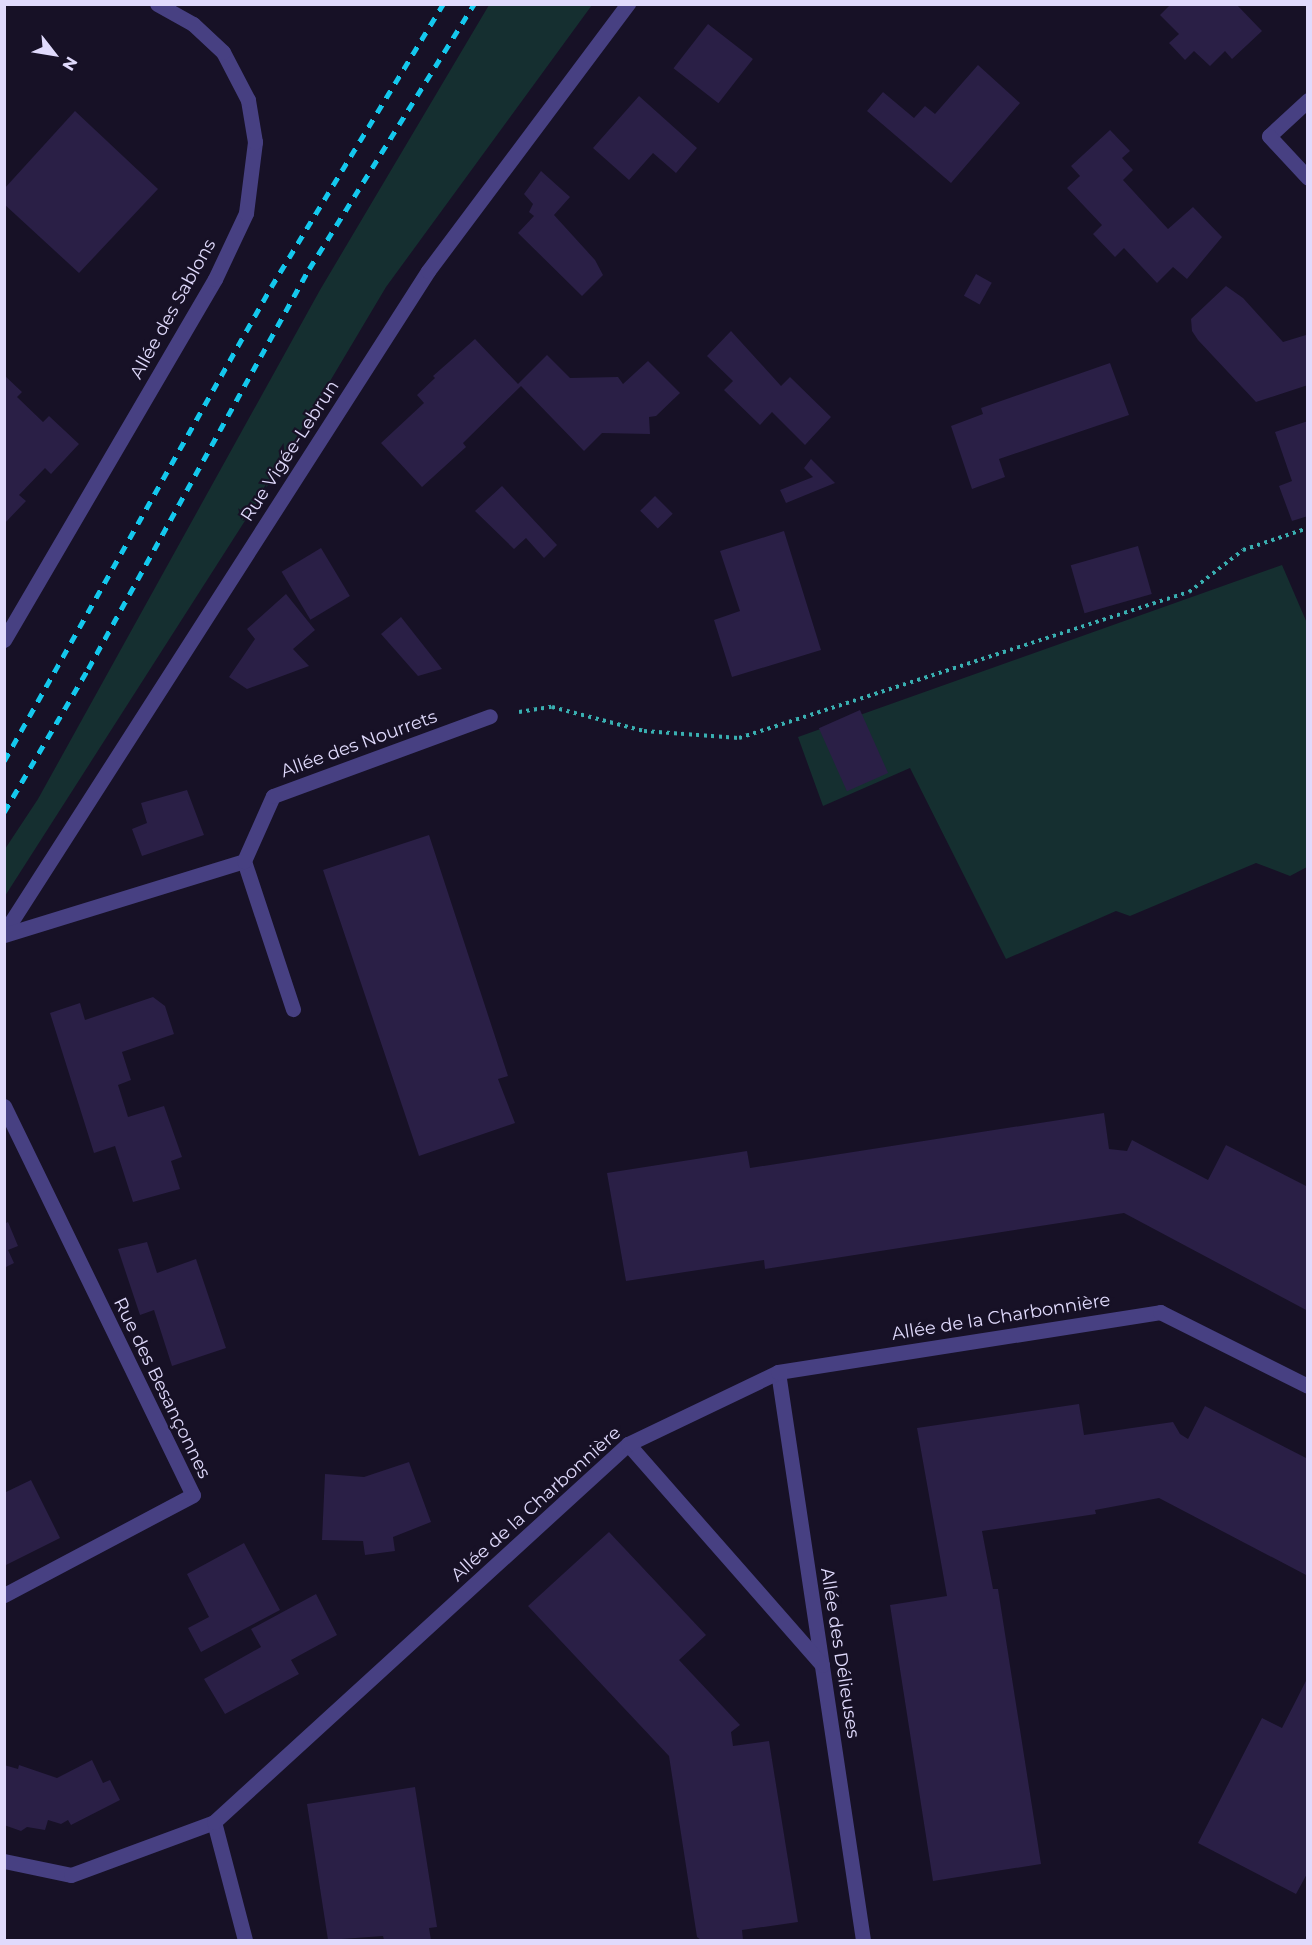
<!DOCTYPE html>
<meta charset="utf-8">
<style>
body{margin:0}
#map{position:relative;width:1312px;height:1945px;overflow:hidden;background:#171126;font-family:Montserrat,sans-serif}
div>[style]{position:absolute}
.green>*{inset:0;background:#152f30}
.building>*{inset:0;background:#2a1f46;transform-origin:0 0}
.path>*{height:4px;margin-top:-2px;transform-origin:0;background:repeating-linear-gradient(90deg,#39afb1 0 3px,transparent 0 7.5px)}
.street>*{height:15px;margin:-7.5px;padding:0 7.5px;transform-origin:7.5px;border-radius:7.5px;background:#474082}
.rail>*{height:4.5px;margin-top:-2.25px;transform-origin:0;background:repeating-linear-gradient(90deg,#14c8ed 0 9px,transparent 0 17px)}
span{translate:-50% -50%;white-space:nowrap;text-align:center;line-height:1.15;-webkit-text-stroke:4.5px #171126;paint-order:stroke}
.street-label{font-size:18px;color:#e0dafc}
.frame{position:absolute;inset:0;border:6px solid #e0dafc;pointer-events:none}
.north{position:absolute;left:24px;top:24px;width:60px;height:60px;-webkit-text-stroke:4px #171126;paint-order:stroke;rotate:121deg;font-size:16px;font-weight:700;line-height:24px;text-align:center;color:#e0dafc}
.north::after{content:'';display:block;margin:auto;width:21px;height:27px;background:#e0dafc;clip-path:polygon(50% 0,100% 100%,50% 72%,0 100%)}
</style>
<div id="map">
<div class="green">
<div style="clip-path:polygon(521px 5px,592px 5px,386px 287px,273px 477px,5px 896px,5px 849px,38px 799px,320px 290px,489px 5px)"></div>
<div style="clip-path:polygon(1282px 565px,1307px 623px,1307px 867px,1290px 876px,1256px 863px,1130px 916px,1116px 911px,1006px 959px,910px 768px,823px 806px,798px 737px)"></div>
</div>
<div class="building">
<div style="clip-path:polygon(1171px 4px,1236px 4px,1262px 31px,1232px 59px,1225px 51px,1210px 66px,1194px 51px,1185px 60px,1169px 43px,1179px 34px,1160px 15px)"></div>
<div style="left:708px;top:24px;width:57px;height:56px;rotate:38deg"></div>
<div style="clip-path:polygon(978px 65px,1020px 103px,951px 183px,867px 111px,883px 92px,914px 118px,925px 106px,935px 114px)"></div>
<div style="clip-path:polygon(639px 96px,697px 148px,676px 173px,653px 153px,629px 180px,593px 148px)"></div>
<div style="clip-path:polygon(75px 111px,158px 189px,79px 273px,4px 204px,4px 189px)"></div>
<div style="clip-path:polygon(1110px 130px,1130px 151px,1122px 158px,1133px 170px,1123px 180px,1168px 229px,1193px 207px,1222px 237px,1187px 279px,1173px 267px,1157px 283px,1124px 248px,1115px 257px,1093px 234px,1102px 225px,1067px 188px,1080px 176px,1071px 166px)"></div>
<div style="clip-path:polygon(541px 171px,570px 197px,554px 215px,595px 260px,603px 275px,582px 296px,518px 233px,534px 216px,529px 212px,533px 204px,524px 194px)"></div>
<div style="left:976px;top:274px;width:18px;height:25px;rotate:29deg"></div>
<div style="clip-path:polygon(1226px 286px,1243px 298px,1283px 342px,1306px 335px,1308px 385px,1256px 402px,1198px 340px,1192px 331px,1191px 319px)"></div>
<div style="clip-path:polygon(731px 331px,781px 386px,790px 377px,831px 417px,805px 445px,772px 412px,760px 425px,724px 390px,733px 381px,707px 356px)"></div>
<div style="clip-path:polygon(475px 339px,518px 384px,547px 355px,570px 378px,618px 377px,623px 384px,648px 361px,680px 393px,656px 416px,649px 417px,650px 434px,602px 433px,584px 451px,521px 386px,463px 443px,466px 447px,422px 487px,381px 443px,424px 403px,417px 395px,435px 378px,433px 376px)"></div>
<div style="clip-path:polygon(1110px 363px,1129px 415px,999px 459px,1005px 477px,972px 489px,951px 426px,983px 414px,981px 408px)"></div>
<div style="clip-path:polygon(4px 375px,22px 392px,17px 397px,43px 422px,49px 416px,79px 444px,51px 474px,45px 468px,19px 495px,26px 501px,4px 524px)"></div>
<div style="clip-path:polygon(1308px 421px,1308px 516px,1292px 521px,1279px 486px,1292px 481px,1275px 432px)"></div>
<div style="clip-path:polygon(811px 459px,835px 483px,786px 503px,780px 490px,813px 477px,804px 468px)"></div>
<div style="clip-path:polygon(502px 486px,557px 545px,544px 558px,526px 538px,514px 549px,475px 511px)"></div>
<div style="left:655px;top:496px;width:25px;height:21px;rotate:45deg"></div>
<div style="clip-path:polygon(784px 531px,821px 650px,732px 677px,714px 620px,740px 611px,720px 551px)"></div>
<div style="left:1138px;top:546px;width:50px;height:70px;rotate:74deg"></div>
<div style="left:321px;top:548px;width:56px;height:46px;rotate:59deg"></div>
<div style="clip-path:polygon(286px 594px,315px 630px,293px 649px,309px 666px,247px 689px,229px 677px,255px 639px,247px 629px)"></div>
<div style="clip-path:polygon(401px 617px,442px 669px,418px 676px,381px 634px)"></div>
<div style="left:860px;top:710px;width:69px;height:45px;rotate:66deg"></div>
<div style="clip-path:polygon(187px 790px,204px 835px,142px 856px,132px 829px,147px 823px,141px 803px)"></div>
<div style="clip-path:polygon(429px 835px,508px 1076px,498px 1079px,515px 1123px,419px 1156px,323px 870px)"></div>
<div style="clip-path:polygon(153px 997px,165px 1006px,174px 1034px,122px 1052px,131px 1080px,118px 1085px,128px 1117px,164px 1106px,182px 1157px,171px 1161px,180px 1189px,133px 1202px,115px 1146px,94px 1153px,50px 1013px,80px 1003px,85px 1020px)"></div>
<div style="clip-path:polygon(1104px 1113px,1109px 1149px,1127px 1151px,1132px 1140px,1208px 1180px,1226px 1145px,1308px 1187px,1308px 1311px,1124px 1213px,765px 1269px,764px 1260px,626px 1281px,607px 1173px,747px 1151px,750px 1168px)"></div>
<div style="clip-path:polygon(8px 1222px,18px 1246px,8px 1250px,14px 1263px,4px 1268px,4px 1224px)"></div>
<div style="clip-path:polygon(147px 1242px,157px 1273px,196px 1259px,226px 1348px,172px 1366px,154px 1310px,140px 1315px,118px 1249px)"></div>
<div style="clip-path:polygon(1079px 1404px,1084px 1435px,1173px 1422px,1180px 1434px,1188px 1439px,1205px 1406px,1308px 1459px,1308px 1576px,1159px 1498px,1095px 1510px,1096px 1514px,982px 1531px,993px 1589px,998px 1589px,1041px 1864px,933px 1881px,890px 1605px,947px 1596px,917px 1428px)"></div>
<div style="clip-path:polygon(409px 1462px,431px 1522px,393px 1537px,395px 1551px,365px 1555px,363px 1541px,322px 1540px,325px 1474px,364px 1477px)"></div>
<div style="clip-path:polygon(31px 1480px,60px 1538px,4px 1566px,4px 1493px)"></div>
<div style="clip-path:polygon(609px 1532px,706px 1635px,679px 1660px,740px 1725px,731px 1732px,733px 1746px,769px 1741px,798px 1922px,742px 1930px,743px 1940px,701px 1940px,697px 1937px,669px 1756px,528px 1606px)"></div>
<div style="clip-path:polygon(244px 1543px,280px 1610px,201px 1652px,188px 1628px,209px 1617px,187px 1574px)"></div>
<div style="clip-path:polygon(316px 1594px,337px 1635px,291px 1660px,299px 1674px,225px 1714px,204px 1679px,261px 1647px,251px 1629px)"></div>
<div style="clip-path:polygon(1308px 1677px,1308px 1872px,1296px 1894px,1198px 1843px,1262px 1718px,1282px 1728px)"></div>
<div style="clip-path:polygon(92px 1760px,103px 1783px,110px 1780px,120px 1800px,71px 1825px,68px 1820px,61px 1824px,48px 1820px,45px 1830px,27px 1827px,21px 1831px,4px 1825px,4px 1765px,18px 1769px,19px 1765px,57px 1778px)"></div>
<div style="clip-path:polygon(415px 1787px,437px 1927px,429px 1928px,431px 1940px,384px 1940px,383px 1936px,328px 1940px,307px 1804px)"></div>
</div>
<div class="path">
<div style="left:519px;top:712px;width:33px;rotate:-9deg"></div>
<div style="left:552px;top:707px;width:95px;rotate:14.6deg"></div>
<div style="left:644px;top:731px;width:95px;rotate:4.2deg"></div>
<div style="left:739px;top:738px;width:473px;rotate:-18deg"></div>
<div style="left:1189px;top:592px;width:68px;rotate:-37.9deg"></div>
<div style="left:1243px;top:550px;width:69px;rotate:-18.7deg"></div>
</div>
<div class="street">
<div style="left:1308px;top:100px;width:53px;rotate:137.3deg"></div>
<div style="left:1269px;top:136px;width:57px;rotate:47.1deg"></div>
<div style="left:4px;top:640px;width:418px;rotate:-59.7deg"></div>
<div style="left:215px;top:279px;width:73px;rotate:-64.8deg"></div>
<div style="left:246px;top:213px;width:72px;rotate:-82.8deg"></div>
<div style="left:255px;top:142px;width:43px;rotate:-99.5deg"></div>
<div style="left:248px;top:100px;width:54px;rotate:-117.5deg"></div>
<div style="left:223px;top:52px;width:41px;rotate:-137deg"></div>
<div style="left:193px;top:24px;width:41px;rotate:-150.9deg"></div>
<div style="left:244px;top:861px;width:156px;rotate:71.7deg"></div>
<div style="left:4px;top:933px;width:786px;rotate:-57.36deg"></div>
<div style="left:428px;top:271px;width:334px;rotate:-53.2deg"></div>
<div style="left:4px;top:935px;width:251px;rotate:-17.1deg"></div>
<div style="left:244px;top:861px;width:71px;rotate:-66deg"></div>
<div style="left:273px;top:796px;width:231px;rotate:-20.2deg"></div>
<div style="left:4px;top:1106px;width:432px;rotate:64.1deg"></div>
<div style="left:193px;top:1495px;width:214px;rotate:152.1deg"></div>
<div style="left:778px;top:1372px;width:574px;rotate:81.49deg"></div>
<div style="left:628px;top:1444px;width:294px;rotate:48.7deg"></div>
<div style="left:4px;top:1861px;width:68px;rotate:11.8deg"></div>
<div style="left:71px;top:1875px;width:153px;rotate:-20.3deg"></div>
<div style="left:245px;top:1940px;width:122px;rotate:-104.7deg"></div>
<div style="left:214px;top:1822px;width:561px;rotate:-42.4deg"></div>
<div style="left:628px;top:1444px;width:166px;rotate:-25.6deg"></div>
<div style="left:778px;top:1372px;width:387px;rotate:-8.9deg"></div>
<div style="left:1160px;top:1312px;width:165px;rotate:26.6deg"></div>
</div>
<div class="rail">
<div style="left:4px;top:761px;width:544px;rotate:-60.61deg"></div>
<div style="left:271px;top:287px;width:331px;rotate:-58.7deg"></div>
<div style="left:4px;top:812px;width:166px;rotate:-59.6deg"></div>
<div style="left:88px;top:669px;width:457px;rotate:-61.1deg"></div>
<div style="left:309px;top:269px;width:312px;rotate:-58.1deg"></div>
</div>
<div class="street-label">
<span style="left:173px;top:309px;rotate:-61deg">Allée des Sablons</span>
<span style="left:290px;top:451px;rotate:-57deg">Rue Vigée-Lebrun</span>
<span style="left:359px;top:744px;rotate:-20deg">Allée des Nourrets</span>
<span style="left:1001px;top:1317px;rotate:-9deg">Allée de la Charbonnière</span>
<span style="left:162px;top:1388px;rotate:64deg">Rue des Besançonnes</span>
<span style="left:536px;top:1504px;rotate:-42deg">Allée de la Charbonnière</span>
<span style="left:840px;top:1653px;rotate:81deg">Allée des Délieuses</span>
</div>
<div class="frame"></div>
<div class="north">N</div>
</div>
